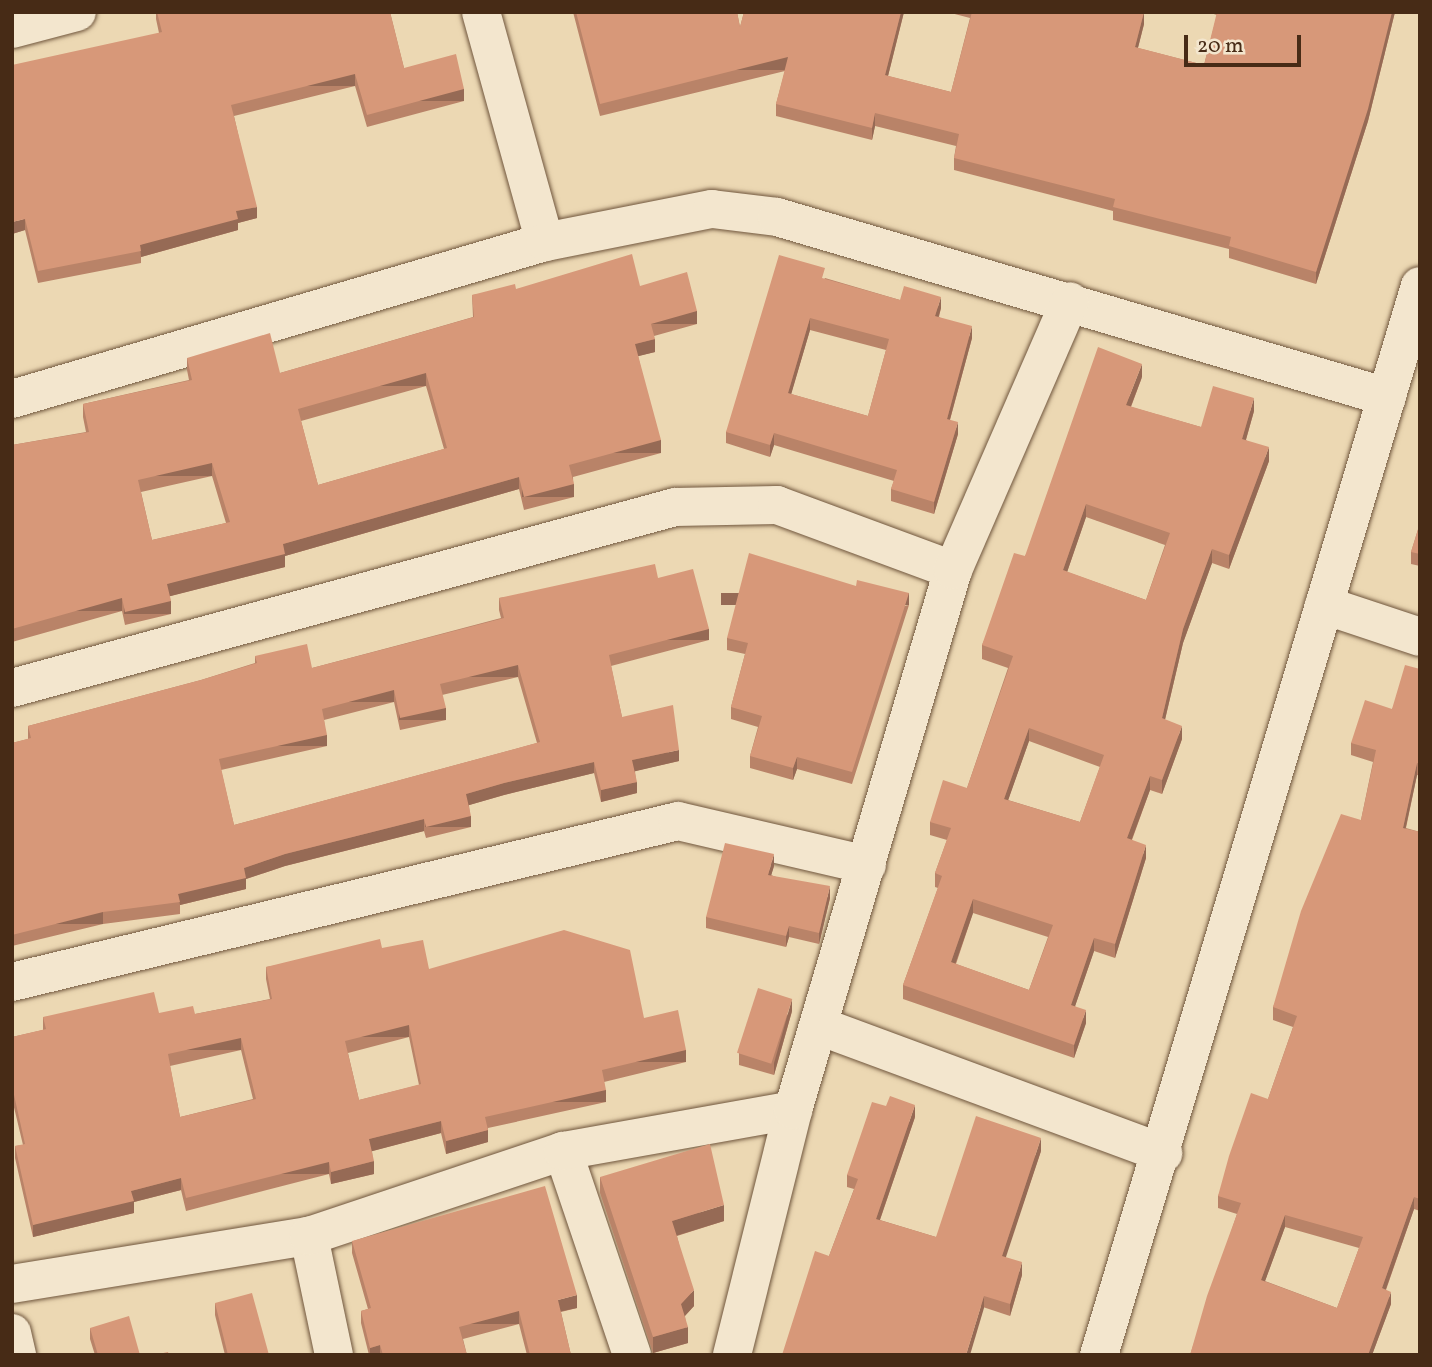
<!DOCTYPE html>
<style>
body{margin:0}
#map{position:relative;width:1432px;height:1367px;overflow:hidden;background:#ecd8b3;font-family:Vollkorn,serif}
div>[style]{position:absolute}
.roads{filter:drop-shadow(0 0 2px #70563d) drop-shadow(0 0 2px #70563d)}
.minor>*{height:38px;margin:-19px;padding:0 19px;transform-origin:19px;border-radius:19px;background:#f3e6ce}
.wall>*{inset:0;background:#b98368}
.shaded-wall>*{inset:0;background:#966a55;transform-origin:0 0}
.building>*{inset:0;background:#d79879;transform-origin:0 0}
span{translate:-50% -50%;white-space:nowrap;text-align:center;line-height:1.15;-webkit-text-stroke:6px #f3e6ce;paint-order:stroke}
.frame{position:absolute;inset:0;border:14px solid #472b16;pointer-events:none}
.scale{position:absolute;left:1184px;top:35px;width:117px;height:32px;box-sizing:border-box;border:4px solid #472b16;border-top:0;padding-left:9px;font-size:21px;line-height:24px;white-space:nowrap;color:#472b16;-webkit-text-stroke:5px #f3e6ce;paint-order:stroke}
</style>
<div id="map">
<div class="roads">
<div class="minor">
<div style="left:481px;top:12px;width:239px;rotate:74.5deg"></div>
<div style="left:12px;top:29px;width:67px;rotate:-14.7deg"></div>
<div style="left:12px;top:399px;width:556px;rotate:-16.41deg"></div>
<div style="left:545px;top:242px;width:170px;rotate:-11.2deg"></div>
<div style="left:712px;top:209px;width:65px;rotate:7deg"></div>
<div style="left:777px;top:217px;width:636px;rotate:16.44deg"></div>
<div style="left:1324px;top:605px;width:101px;rotate:18.4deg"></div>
<div style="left:12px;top:688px;width:687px;rotate:-15.27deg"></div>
<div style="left:675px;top:507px;width:102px;rotate:-1.1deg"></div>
<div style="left:777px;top:505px;width:188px;rotate:20.3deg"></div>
<div style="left:12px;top:982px;width:685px;rotate:-13.59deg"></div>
<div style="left:678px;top:821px;width:194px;rotate:13.1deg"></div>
<div style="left:822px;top:1027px;width:364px;rotate:20.3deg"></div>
<div style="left:563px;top:1151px;width:215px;rotate:71.3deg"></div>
<div style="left:12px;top:1284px;width:301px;rotate:-9.2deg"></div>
<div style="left:12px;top:1333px;width:23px;rotate:77deg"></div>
<div style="left:334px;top:1355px;width:122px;rotate:-101.9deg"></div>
<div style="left:309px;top:1236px;width:268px;rotate:-18.5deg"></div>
<div style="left:563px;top:1151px;width:234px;rotate:-10.1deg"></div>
<div style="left:732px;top:1355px;width:252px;rotate:-76deg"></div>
<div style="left:793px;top:1110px;width:563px;rotate:-73.5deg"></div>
<div style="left:953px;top:570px;width:293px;rotate:-66.5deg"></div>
<div style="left:1099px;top:1355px;width:1116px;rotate:-73.29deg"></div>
</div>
</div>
<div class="wall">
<div style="clip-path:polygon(156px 12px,390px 12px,404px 68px,464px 101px,367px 127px,355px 86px,234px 116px,257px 218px,238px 223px,238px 230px,141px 257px,141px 263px,38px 283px,25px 230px,12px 234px,159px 33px,156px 19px)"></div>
<div style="clip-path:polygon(573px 12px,737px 12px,740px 27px,744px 12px,904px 12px,888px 76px,951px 92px,970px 18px,947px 12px,1144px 12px,1144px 24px,1138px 48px,1204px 65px,1217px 15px,1207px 12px,1395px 12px,1368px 121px,1316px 284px,1229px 258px,1229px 249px,1113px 220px,1113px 211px,954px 170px,954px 158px,956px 146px,875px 126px,872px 140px,776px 116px,776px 104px,785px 71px,600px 116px)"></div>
<div style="clip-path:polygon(evenodd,825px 278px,900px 300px,941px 308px,939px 317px,972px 338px,950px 420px,958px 434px,934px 514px,891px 501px,891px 489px,894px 481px,774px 445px,770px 457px,726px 443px,726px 432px,825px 278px,810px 330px,886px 350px,868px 416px,791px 394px,810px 330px)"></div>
<div style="clip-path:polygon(evenodd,640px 286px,697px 324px,654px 336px,655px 352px,638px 356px,661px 453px,573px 477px,574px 497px,524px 510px,519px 489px,285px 556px,285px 567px,170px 596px,171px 614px,125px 625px,122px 611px,12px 642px,12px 445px,86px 432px,83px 417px,83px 404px,189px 380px,187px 370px,187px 358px,280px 373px,473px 317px,472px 295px,516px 289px,640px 286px,426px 386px,444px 449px,318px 485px,301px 421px,426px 386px,640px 286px,212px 476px,226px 523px,152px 540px,141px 492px,212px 476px)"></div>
<div style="clip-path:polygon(evenodd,1142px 377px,1131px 407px,1201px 427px,1254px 411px,1246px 440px,1269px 461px,1229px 569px,1212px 563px,1183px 643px,1165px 720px,1182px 739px,1162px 794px,1150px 790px,1132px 840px,1146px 858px,1115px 958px,1094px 951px,1075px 1006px,1086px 1023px,1074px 1058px,903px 999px,903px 985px,938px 888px,935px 887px,935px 873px,947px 840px,930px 835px,930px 822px,967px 788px,1008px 668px,982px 659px,982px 645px,1025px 556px,1142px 377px,1086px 517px,1165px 545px,1146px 600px,1067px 572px,1086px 517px,1142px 377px,1029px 741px,1100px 767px,1080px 822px,1008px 800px,1029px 741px,1142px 377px,973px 913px,1048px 937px,1029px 990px,956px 964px,973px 913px)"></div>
<div style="clip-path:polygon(1420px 523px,1420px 566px,1411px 564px,1411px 552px)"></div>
<div style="clip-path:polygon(evenodd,658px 578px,709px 640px,611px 666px,622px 717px,679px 761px,635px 771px,637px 793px,601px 802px,594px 773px,504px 795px,469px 805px,471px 827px,426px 838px,424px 831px,285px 866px,246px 879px,246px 889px,180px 905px,180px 914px,103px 924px,12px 946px,12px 743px,28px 739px,28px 726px,201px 680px,255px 663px,255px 656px,312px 668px,501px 618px,499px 610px,499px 598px,658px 578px,518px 677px,537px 743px,234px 825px,221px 770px,327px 746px,324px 720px,394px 702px,400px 730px,446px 720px,442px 695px,518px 677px)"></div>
<div style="clip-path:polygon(909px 605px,852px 784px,797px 769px,793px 780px,750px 768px,750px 756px,758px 727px,731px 719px,731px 707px,745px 654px,727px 650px,727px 638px)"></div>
<div style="clip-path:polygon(evenodd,1420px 669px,1420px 776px,1417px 775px,1406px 828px,1420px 832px,1420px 1211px,1414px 1209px,1386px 1290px,1391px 1304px,1372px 1355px,1190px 1355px,1237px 1214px,1218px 1208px,1218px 1196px,1268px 1099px,1293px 1027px,1273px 1020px,1273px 1007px,1361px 820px,1373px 762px,1351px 755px,1351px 743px,1392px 709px,1420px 669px,1285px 1227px,1359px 1248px,1337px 1308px,1265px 1281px,1285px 1227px)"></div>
<div style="clip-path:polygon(774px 866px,771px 875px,830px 898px,819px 944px,789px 937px,786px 947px,706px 928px,706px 917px)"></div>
<div style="clip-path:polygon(evenodd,382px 948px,429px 969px,644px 1018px,686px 1062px,604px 1082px,606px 1102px,488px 1128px,488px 1142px,446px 1154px,441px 1133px,372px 1151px,374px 1174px,331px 1184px,329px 1174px,186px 1211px,181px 1190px,134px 1202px,134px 1213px,33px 1237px,15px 1158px,15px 1146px,23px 1145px,12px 1099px,12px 1037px,43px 1030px,43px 1017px,159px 1013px,195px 1014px,270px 999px,266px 979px,266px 967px,382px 948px,409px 1037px,419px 1085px,359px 1100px,348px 1053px,409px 1037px,382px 948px,241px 1050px,253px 1099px,180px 1117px,170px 1066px,241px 1050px)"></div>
<div style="clip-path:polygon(792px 1011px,774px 1075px,739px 1065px,739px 1053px)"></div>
<div style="clip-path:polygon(915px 1117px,880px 1220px,936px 1237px,1041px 1151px,1005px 1257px,1022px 1275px,1010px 1316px,829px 1256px,854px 1189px,847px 1187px,847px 1175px)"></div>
<div style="clip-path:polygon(600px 1177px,724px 1221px,677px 1236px,694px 1306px,685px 1316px,688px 1343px,653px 1353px,600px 1193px)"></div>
<div style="clip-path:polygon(352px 1241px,577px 1308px,561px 1312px,571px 1355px,527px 1355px,519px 1324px,463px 1339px,467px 1355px,369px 1355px,361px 1323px,361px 1311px,368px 1309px,352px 1253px)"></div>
<div style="clip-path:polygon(215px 1303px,269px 1355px,225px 1355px,215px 1315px)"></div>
<div style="clip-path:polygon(90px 1328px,140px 1355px,95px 1355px,90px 1339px)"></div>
</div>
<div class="shaded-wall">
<div style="clip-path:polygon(901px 12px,904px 12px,885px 88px,885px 75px)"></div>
<div style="clip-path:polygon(1144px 12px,1144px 24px,1135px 59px,1135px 47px)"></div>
<div style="clip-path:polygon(1392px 12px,1395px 12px,1368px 121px,1316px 284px,1316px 272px)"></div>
<div style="left:788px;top:57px;width:13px;height:194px;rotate:90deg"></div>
<div style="left:355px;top:74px;width:12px;height:128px;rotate:90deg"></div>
<div style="left:464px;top:89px;width:12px;height:100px;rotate:90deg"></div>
<div style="clip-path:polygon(875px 113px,875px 126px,872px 140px,872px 128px)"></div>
<div style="clip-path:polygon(257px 207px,257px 218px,238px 223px,238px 230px,141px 257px,140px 245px,236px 211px)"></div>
<div style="clip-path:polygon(25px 219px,25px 230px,12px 234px,12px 222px)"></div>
<div style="clip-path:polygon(941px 297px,941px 308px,935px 328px,935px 316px)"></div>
<div style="left:697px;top:311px;width:13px;height:48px;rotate:90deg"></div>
<div style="clip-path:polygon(810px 318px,810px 330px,788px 405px,788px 393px)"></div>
<div style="clip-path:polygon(972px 326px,972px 338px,947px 430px,947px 419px)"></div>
<div style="clip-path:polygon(655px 339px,655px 352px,635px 357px,635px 344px)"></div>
<div style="clip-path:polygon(1142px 364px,1142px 377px,1126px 419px,1126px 405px)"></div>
<div style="left:426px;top:373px;width:13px;height:133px;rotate:90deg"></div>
<div style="clip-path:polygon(1254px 398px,1254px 411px,1242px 453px,1242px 439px)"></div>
<div style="clip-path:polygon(958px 422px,958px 434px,934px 514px,934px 502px)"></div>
<div style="clip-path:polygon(774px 433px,774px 445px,770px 457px,770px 445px)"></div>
<div style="left:661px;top:440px;width:13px;height:95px;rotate:90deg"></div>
<div style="clip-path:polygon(1269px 447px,1269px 461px,1229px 569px,1229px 555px)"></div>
<div style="left:212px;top:463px;width:13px;height:76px;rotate:90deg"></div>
<div style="clip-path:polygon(519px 477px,519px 489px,285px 556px,285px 567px,167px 597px,167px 584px,283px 544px)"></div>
<div style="left:574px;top:484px;width:13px;height:52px;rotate:90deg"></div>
<div style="clip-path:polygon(1086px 504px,1086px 517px,1063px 584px,1063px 570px)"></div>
<div style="clip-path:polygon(1212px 549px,1212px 563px,1183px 643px,1162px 732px,1162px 718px,1183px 629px)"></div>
<div style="left:909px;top:593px;width:12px;height:188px;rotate:90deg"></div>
<div style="left:122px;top:598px;width:13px;height:114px;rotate:90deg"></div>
<div style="left:171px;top:601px;width:13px;height:47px;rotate:90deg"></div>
<div style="left:709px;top:629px;width:11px;height:103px;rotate:90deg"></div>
<div style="left:518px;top:665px;width:12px;height:80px;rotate:90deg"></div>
<div style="left:394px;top:690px;width:12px;height:74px;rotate:90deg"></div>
<div style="left:446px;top:708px;width:12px;height:47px;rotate:90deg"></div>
<div style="clip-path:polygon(1182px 726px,1182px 739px,1162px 794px,1162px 780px)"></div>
<div style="clip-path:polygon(1029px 728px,1029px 741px,1004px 812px,1004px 799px)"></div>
<div style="left:327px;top:735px;width:11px;height:111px;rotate:90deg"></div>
<div style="clip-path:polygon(679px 750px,679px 761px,632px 772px,632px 760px)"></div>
<div style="clip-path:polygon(797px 757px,797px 769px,793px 780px,793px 768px)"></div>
<div style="clip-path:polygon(594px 762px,594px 773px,504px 795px,466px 806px,466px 794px,504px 783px)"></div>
<div style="clip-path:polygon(1417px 763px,1417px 775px,1403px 840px,1403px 828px)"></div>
<div style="clip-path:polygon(1150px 776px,1150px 790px,1127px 852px,1127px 838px)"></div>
<div style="clip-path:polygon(637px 782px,637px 793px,601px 802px,601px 790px)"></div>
<div style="left:471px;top:816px;width:11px;height:46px;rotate:90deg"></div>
<div style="clip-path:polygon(424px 819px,424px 831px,285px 866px,246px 879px,246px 889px,180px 905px,178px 894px,244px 868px,285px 854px)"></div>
<div style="clip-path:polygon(1146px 845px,1146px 858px,1115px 958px,1115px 944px)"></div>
<div style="clip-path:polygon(774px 854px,774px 866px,768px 886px,768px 875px)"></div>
<div style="clip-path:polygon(830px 886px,830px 898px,819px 944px,819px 933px)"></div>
<div style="clip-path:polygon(973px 899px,973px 913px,951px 976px,951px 962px)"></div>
<div style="left:103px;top:912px;width:12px;height:94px;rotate:90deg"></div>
<div style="clip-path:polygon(789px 926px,789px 937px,786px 947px,786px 936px)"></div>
<div style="clip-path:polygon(1094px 938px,1094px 951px,1071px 1018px,1071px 1005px)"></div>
<div style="clip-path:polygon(792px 999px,792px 1011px,774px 1075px,774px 1063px)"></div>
<div style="clip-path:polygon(1086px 1010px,1086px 1023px,1074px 1058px,1074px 1045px)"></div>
<div style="left:409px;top:1025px;width:12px;height:66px;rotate:90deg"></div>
<div style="left:241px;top:1038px;width:12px;height:75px;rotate:90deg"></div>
<div style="left:686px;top:1050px;width:12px;height:86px;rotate:90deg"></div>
<div style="left:606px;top:1090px;width:12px;height:124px;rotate:90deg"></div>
<div style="clip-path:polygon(915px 1105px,915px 1117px,876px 1231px,876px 1219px)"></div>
<div style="clip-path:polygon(441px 1121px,441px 1133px,369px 1152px,369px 1139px)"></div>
<div style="clip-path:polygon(488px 1130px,488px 1142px,446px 1154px,446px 1141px)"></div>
<div style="clip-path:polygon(1041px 1138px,1041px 1151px,1002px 1269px,1002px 1256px)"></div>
<div style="clip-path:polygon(374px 1161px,374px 1174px,331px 1184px,331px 1172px)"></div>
<div style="left:329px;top:1162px;width:12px;height:147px;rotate:90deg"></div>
<div style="clip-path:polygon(181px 1178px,181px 1190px,134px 1202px,134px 1213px,33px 1237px,33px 1225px,131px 1191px)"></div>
<div style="clip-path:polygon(1414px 1197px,1414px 1209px,1382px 1300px,1382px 1288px)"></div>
<div style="clip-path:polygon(724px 1205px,724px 1221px,672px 1237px,672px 1221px)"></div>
<div style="clip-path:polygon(1285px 1215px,1285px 1227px,1261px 1292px,1261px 1280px)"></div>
<div style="clip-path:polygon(1022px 1262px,1022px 1275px,1010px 1316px,1010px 1304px)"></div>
<div style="clip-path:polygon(694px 1290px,694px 1306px,681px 1320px,681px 1304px)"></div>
<div style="clip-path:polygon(1391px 1292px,1391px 1304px,1372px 1355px,1368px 1355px)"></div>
<div style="clip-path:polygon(577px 1295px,577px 1308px,558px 1312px,558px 1300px)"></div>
<div style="clip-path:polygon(984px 1296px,984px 1308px,970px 1355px,966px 1355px)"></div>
<div style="left:519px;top:1311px;width:13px;height:62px;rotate:90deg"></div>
<div style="clip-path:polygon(688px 1327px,688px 1343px,653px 1353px,653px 1337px)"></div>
<div style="clip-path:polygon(380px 1345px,380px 1355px,370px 1355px,370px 1348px)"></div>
</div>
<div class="building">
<div style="clip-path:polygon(157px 12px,390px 12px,404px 68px,456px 54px,464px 89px,367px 115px,355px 74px,231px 105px,257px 207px,236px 211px,238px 219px,140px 245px,141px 251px,38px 271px,25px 219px,12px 222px,12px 65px,162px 32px)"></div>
<div style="clip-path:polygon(576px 12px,737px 12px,740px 27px,744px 12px,901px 12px,885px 75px,951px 92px,972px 12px,1144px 12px,1135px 47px,1204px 65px,1217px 12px,1392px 12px,1368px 109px,1316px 272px,1229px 246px,1231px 237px,1113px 207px,1115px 199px,954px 158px,959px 134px,875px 113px,872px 128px,776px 104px,788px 57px,600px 104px)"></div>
<div style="clip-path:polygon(evenodd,632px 254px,640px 286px,687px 272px,697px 311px,651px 324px,655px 339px,635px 344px,661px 440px,569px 465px,574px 484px,524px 497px,519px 477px,283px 544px,285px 554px,167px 584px,171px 601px,125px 612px,122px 598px,12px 629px,12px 445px,89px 432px,83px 404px,192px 380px,187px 358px,270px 333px,280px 373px,474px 317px,472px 295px,515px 284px,516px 289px,632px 254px,426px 373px,447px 448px,318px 485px,298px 409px,426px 373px,632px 254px,212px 463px,230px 522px,152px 540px,138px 480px,212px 463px)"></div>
<div style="clip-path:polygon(evenodd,779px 255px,825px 268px,822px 278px,900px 300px,904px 286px,941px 297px,935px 316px,972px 326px,947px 419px,958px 422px,934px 502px,891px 489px,897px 470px,774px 433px,770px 445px,726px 432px,779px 255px,810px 318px,889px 339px,868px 416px,788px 393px,810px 318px)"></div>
<div style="clip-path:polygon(evenodd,1098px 347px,1142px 364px,1126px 405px,1201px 427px,1213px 386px,1254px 398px,1242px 439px,1269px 447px,1229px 555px,1212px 549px,1183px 629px,1162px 718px,1182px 726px,1162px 780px,1150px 776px,1127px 838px,1146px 845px,1115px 944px,1094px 938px,1071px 1005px,1086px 1010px,1074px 1045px,903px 985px,942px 876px,935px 873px,951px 828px,930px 822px,943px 780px,967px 788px,1013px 656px,982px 645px,1014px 553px,1025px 556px,1098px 347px,1086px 504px,1170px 533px,1146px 600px,1063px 570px,1086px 504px,1098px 347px,1029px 728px,1104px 755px,1080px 822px,1004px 799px,1029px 728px,1098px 347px,973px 899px,1053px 925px,1029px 990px,951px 962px,973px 899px)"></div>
<div style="clip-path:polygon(1420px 523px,1420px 554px,1411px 552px)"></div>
<div style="clip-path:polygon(749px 553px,856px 586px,857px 580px,909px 593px,852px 772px,797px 757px,793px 768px,750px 756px,762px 716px,731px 707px,748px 643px,727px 638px)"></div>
<div style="clip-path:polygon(evenodd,655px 564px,658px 578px,693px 569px,709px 629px,609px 655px,622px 717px,673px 705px,679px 750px,632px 760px,637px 782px,601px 790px,594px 762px,504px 783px,466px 794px,471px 816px,426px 827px,424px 819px,285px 854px,244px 868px,246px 878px,178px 894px,180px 902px,103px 912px,12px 935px,12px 743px,31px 738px,28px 726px,201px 680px,257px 663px,255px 656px,307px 644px,312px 668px,504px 618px,499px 598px,655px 564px,518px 665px,540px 742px,234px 825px,219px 759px,327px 735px,322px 709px,394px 690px,400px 718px,446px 708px,440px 684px,518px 665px)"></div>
<div style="clip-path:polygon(evenodd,1405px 665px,1420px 669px,1420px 764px,1417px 763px,1403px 828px,1420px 832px,1420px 1199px,1414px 1197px,1382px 1288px,1391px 1292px,1368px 1355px,1190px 1355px,1207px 1296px,1241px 1203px,1218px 1196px,1229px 1156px,1251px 1093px,1268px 1099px,1297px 1016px,1273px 1007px,1301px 911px,1341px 814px,1361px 820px,1376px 750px,1351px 743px,1365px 700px,1392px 709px,1405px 665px,1285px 1215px,1363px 1237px,1337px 1308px,1261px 1280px,1285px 1215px)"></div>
<div style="clip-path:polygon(725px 843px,774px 854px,768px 875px,830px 886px,819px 933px,789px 926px,786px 936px,706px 917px)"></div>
<div style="clip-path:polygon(evenodd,564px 930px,630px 950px,644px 1018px,678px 1010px,686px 1050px,602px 1070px,606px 1090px,485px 1117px,488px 1130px,446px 1141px,441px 1121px,369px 1139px,374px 1161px,331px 1172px,329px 1162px,186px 1198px,181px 1178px,131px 1191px,134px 1201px,33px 1225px,15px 1146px,25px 1144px,12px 1086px,12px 1037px,46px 1029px,43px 1017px,154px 992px,159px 1013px,193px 1006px,195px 1014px,272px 999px,266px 967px,380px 939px,382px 948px,423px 940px,429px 969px,564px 930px,409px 1025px,421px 1084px,359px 1100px,345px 1041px,409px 1025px,564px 930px,241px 1038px,256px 1099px,180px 1117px,168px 1054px,241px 1038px)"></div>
<div style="left:758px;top:988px;width:36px;height:68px;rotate:18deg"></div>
<div style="clip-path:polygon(890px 1096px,915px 1105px,876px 1219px,936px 1237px,976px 1116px,1041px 1138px,1002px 1256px,1022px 1262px,1010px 1304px,984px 1296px,966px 1355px,782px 1355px,815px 1251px,829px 1256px,858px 1179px,847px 1175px,872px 1102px,886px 1106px)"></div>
<div style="clip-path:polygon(710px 1144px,724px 1205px,672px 1221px,694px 1290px,681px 1304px,688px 1327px,653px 1337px,600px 1177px)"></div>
<div style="clip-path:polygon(545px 1186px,577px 1295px,558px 1300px,571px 1355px,530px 1355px,519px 1311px,459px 1327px,467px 1355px,383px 1355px,380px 1345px,370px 1348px,361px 1311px,371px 1308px,352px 1241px)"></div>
<div style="clip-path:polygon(252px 1293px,269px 1355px,228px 1355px,215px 1303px)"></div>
<div style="clip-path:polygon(129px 1316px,140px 1355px,98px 1355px,90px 1328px)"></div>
<div style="clip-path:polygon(168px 1352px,169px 1355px,154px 1355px)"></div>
</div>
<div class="frame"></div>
<div class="scale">20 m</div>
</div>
